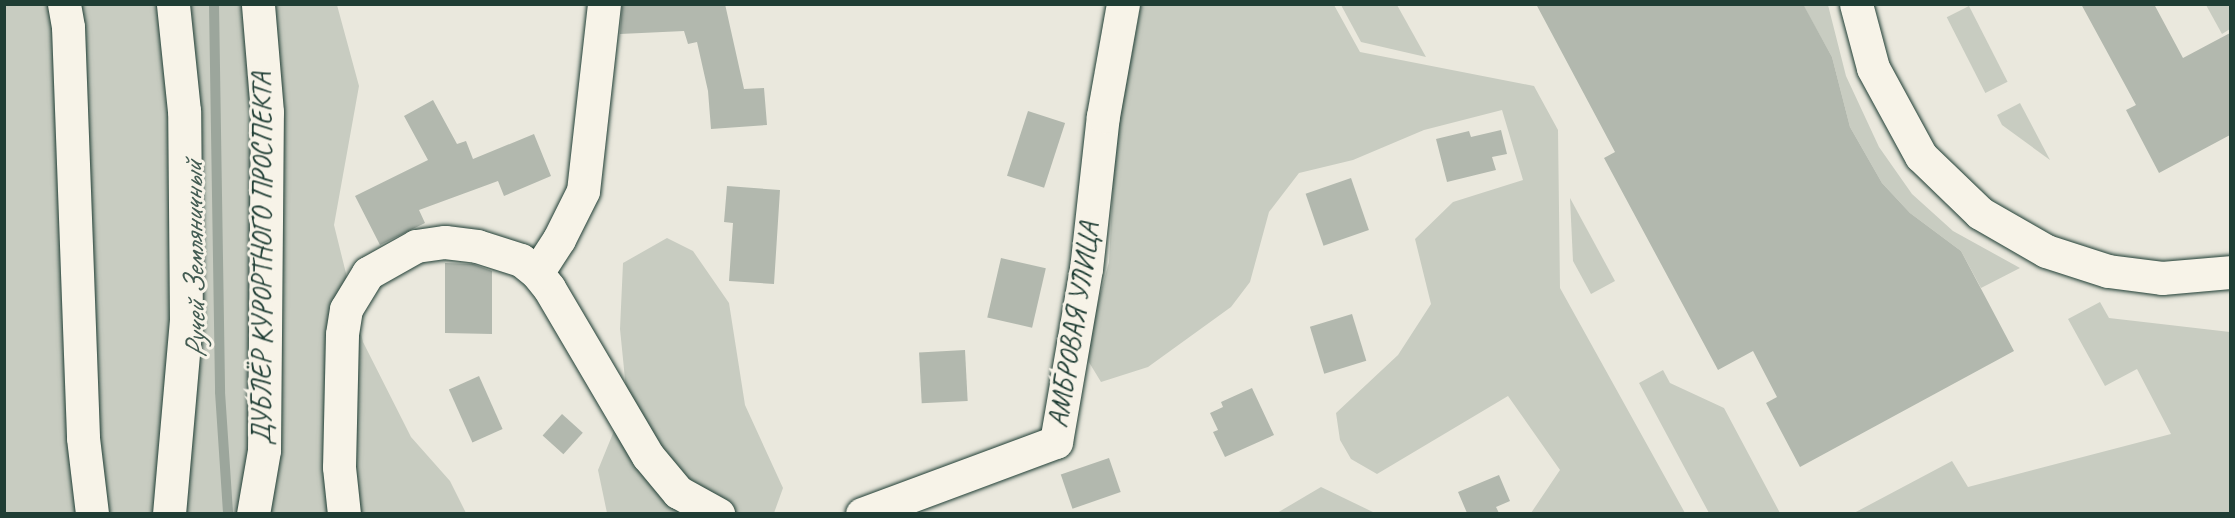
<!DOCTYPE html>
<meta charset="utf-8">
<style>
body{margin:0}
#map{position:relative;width:2235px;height:518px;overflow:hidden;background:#eae8dd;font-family:Caveat,sans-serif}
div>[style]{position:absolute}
.green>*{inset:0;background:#c8ccc1;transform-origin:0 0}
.stream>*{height:10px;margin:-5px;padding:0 5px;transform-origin:5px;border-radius:5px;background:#9ca69c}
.building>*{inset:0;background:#b2b8ae;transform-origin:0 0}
.roads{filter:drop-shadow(0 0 2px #1f3d34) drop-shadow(0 0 2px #1f3d34)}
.minor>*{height:33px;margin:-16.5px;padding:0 16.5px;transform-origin:16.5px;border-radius:16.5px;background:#f7f3e8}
.major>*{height:33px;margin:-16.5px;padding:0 16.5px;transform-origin:16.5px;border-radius:16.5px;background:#f7f3e8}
span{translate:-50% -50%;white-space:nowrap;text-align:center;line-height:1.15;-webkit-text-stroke:6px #f7f3e8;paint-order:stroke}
.street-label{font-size:28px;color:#1f3d34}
.water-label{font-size:30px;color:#445c53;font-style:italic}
.frame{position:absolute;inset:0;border:6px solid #1f3d34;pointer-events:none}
</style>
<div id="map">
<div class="green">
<div style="clip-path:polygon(4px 5px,337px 5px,359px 86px,334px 225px,363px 342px,411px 437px,450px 481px,466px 513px,5px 513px)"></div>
<div style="clip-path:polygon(1141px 5px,1334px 5px,1360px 52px,1534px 86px,1558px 130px,1560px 288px,1685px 513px,1531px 513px,1560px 470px,1508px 396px,1377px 474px,1351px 459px,1340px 440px,1336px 413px,1398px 355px,1431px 304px,1415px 239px,1453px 202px,1523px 180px,1502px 110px,1424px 130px,1353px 160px,1299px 173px,1269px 212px,1250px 282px,1231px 307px,1148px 367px,1101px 382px,1084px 354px,1109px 262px,1115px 143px)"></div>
<div style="clip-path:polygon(1341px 5px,1397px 5px,1426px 57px,1361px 42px)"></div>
<div style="clip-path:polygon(1803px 5px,1828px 5px,1846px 76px,1879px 147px,1912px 194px,1953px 231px,2020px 268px,1981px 288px,1961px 251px,1910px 213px,1882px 183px,1850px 127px,1832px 57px)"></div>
<div style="clip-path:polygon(2206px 5px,2230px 5px,2230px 29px,2222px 34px)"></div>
<div style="left:1969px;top:6px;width:85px;height:25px;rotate:63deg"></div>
<div style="clip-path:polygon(2020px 103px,2050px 160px,2002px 125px,1997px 115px)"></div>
<div style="clip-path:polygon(1570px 198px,1615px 281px,1591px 294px,1573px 261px)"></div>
<div style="clip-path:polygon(667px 238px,693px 251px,729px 303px,745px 405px,783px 488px,774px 513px,607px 513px,598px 470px,627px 399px,620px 329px,623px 263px)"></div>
<div style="clip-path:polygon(2100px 302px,2109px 318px,2230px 332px,2230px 513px,1854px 513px,1952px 461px,1968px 487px,2171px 434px,2137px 369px,2105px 386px,2068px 319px)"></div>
<div style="clip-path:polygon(1663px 370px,1670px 383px,1724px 408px,1780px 513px,1709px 513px,1639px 383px)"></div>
<div style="clip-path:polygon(1321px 487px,1375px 513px,1277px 513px)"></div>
</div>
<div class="stream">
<div style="left:214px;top:4px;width:388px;rotate:89.1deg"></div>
<div style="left:220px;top:392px;width:122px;rotate:86.2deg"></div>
</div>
<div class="building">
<div style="clip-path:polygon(622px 4px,725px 4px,744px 89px,764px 88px,767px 125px,711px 129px,708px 91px,697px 42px,688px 44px,684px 31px,620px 34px)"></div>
<div style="clip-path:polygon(1536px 4px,1803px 4px,1832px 57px,1850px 127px,1882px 183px,1910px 213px,1961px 251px,2014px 351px,1800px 467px,1766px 403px,1777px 397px,1753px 351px,1718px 370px,1604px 158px,1615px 152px)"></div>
<div style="clip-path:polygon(2081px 4px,2154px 4px,2183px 58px,2230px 33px,2230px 135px,2159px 173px,2126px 110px,2136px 105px)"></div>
<div style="clip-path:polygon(433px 100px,457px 144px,466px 141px,473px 159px,534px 134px,551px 176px,504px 196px,498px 181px,419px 210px,425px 223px,380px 245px,355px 196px,428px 160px,404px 116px)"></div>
<div style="left:1028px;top:111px;width:39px;height:68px;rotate:18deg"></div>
<div style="clip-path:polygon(1501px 130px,1507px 154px,1492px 157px,1496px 170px,1447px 182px,1436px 139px,1469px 131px,1471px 137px)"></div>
<div style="left:1351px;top:178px;width:55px;height:48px;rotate:71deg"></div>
<div style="clip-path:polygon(727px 186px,780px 190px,774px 284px,729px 281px,733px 223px,724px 222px)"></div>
<div style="left:1001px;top:258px;width:46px;height:61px;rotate:13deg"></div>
<div style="clip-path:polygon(445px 263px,473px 264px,492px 271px,492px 334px,445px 333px)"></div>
<div style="left:1352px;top:314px;width:49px;height:44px;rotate:73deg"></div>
<div style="left:965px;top:350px;width:51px;height:46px;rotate:87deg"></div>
<div style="left:479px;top:376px;width:58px;height:33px;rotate:66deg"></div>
<div style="clip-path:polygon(1252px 388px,1274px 435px,1225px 457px,1213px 432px,1218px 430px,1210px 413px,1223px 407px,1221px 402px)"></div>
<div style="left:562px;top:414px;width:28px;height:29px;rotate:42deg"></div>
<div style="left:1109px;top:458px;width:36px;height:51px;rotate:71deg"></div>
<div style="clip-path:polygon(1499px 475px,1510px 501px,1496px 507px,1499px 513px,1467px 513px,1458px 492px)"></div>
</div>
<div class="roads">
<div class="minor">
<div style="left:604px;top:4px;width:188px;rotate:96.4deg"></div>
<div style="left:583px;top:191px;width:54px;rotate:116.6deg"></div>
<div style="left:559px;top:239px;width:40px;rotate:122.9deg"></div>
<div style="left:537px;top:273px;width:19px;rotate:51deg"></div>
<div style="left:549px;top:288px;width:195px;rotate:59.5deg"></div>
<div style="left:648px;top:456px;width:47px;rotate:50.2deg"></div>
<div style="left:678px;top:492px;width:46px;rotate:28.8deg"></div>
<div style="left:1856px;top:4px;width:66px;rotate:75.1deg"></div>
<div style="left:1873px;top:68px;width:100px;rotate:61.4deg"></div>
<div style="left:1921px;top:156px;width:82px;rotate:44deg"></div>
<div style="left:1980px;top:213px;width:76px;rotate:29.9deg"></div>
<div style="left:2046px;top:251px;width:65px;rotate:17.9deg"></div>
<div style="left:2108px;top:271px;width:54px;rotate:7.4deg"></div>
<div style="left:2162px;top:278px;width:68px;rotate:-5deg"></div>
<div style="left:344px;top:514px;width:47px;rotate:-96.1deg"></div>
<div style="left:339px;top:467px;width:133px;rotate:-88.7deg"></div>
<div style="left:342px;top:334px;width:25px;rotate:-81deg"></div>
<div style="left:346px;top:309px;width:42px;rotate:-58.6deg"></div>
<div style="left:368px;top:273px;width:55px;rotate:-29.4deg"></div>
<div style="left:416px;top:246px;width:29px;rotate:-8deg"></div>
<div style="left:445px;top:242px;width:32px;rotate:7deg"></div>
<div style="left:477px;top:246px;width:46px;rotate:17.7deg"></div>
<div style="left:521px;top:260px;width:21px;rotate:39deg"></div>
<div style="left:862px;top:514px;width:207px;rotate:-20.4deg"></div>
<div style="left:1056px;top:442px;width:176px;rotate:-80.2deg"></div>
<div style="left:1086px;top:269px;width:154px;rotate:-83.7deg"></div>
<div style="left:1103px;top:116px;width:114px;rotate:-79.9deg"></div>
</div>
<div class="major">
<div style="left:64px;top:4px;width:23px;rotate:80deg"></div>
<div style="left:68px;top:27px;width:411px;rotate:87.9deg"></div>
<div style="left:83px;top:438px;width:77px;rotate:83.2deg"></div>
<div style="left:169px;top:514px;width:194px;rotate:-85deg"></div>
<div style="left:186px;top:321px;width:210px;rotate:-90.5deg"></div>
<div style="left:184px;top:111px;width:108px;rotate:-95.9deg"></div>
<div style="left:253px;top:514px;width:65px;rotate:-80.2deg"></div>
<div style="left:264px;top:450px;width:338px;rotate:-89.5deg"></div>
<div style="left:267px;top:112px;width:108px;rotate:-94.8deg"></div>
</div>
</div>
<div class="street-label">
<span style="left:262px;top:259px;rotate:-90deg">ДУБЛЁР КУРОРТНОГО ПРОСПЕКТА</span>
<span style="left:1074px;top:325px;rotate:-81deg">АМБРОВАЯ УЛИЦА</span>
</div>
<div class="water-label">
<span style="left:194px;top:260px;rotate:-91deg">Ручей Земляничный</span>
</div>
<div class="frame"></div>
</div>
